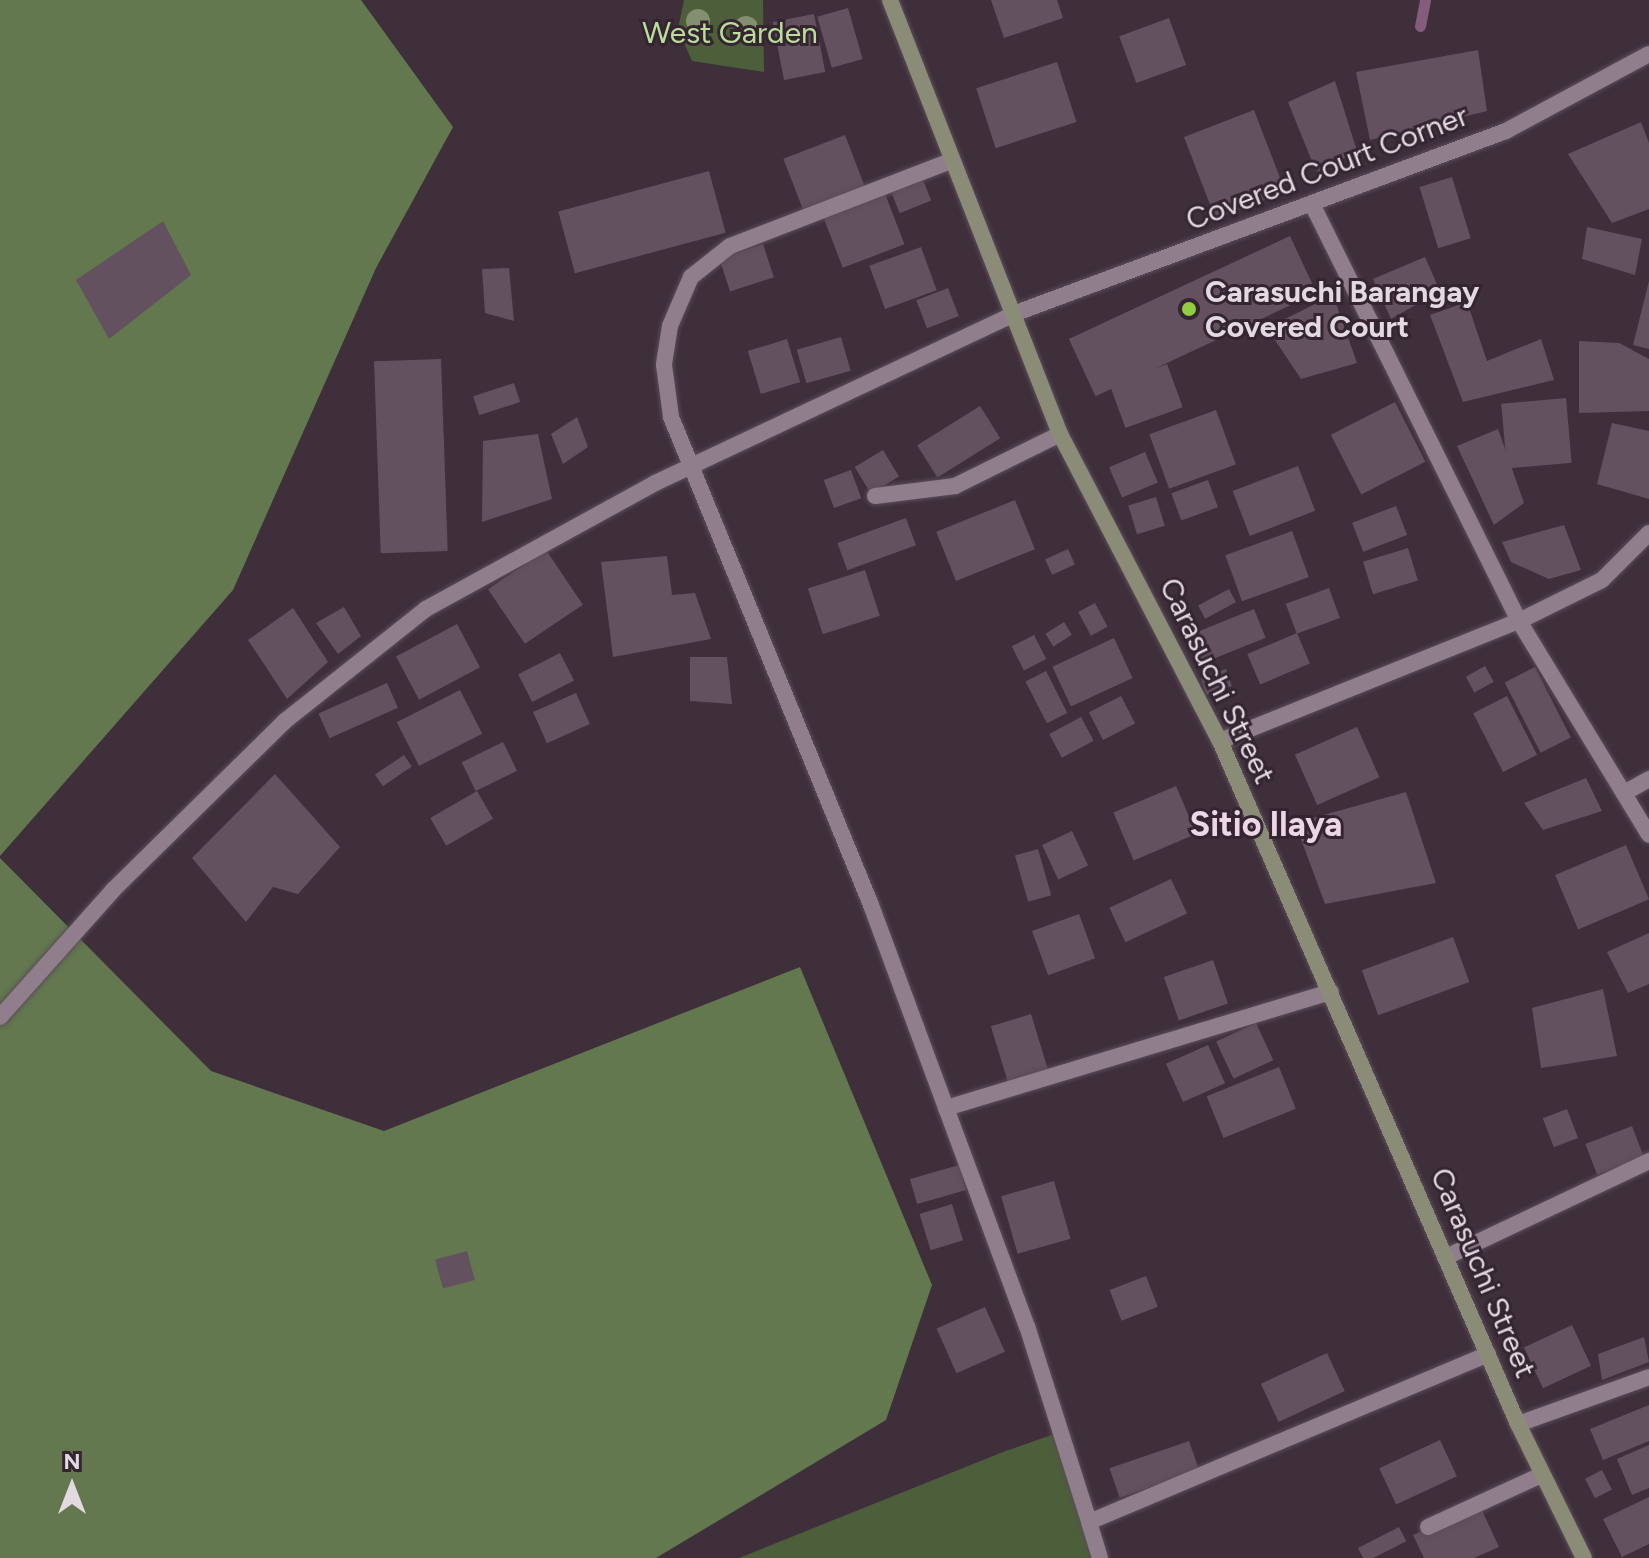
<!DOCTYPE html>
<style>
body{margin:0}
#map{position:relative;width:1649px;height:1558px;overflow:hidden;background:#3e2f3b;font-family:Figtree,sans-serif}
div>[style]{position:absolute}
.green>*{inset:0;background:#4d5f3a}
.forest>*{inset:0;background:#63784f}
.stream>*{height:11px;margin:-5.5px;padding:0 5.5px;transform-origin:5.5px;border-radius:5.5px;background:#835d7b}
.building>*{inset:0;background:#63515f;transform-origin:0 0}
.roads{filter:drop-shadow(0 0 2px #5a4d57) drop-shadow(0 0 2px #5a4d57)}
.lane>*{height:16px;margin:-8px;padding:0 8px;transform-origin:8px;border-radius:8px;background:#907e8c}
.street>*{height:16px;margin:-8px;padding:0 8px;transform-origin:8px;border-radius:8px;background:#907e8c}
.secondary>*{height:16px;margin:-8px;padding:0 8px;transform-origin:8px;border-radius:8px;background:#8b8c78}
.trees>*{width:24px;height:24px;margin:-12px;border-radius:50%;background:#838f70}
.dots>*{width:22px;height:22px;translate:-50% -50%;box-sizing:border-box;border:4px solid #342531;border-radius:50%}
span{translate:-50% -50%;white-space:nowrap;text-align:center;line-height:1.15;-webkit-text-stroke:6px #342531;paint-order:stroke}
.park-label{font-size:30px;color:#bbdd9b}
.street-label{font-size:30px;color:#e3d9e1}
.poi-label{font-size:30px;color:#e3d9e1;font-weight:700}
.left{translate:0 -50%;text-align:left}
.quarter-label{font-size:34px;color:#ecd7e7;font-weight:700}
.north{position:absolute;left:32px;top:1446px;width:80px;height:80px;-webkit-text-stroke:6px #342531;paint-order:stroke;rotate:0deg;font-size:22px;font-weight:700;line-height:32px;text-align:center;color:#e3d9e1}
.north::after{content:'';display:block;margin:auto;width:28px;height:36px;background:#e3d9e1;clip-path:polygon(50% 0,100% 100%,50% 72%,0 100%)}
</style>
<div id="map">
<div class="green">
<div style="clip-path:polygon(684px 0,763px 0,764px 72px,692px 61px,678px 29px)"></div>
<div style="clip-path:polygon(1060px 1432px,1100px 1558px,739px 1558px,1003px 1452px)"></div>
</div>
<div class="forest">
<div style="clip-path:polygon(0 0,361px 0,453px 127px,376px 268px,233px 590px,0 856px)"></div>
<div style="clip-path:polygon(0 858px,211px 1071px,384px 1131px,800px 967px,932px 1285px,886px 1420px,656px 1558px,0 1558px)"></div>
</div>
<div class="stream">
<div style="left:1420px;top:26px;width:26px;rotate:-79deg"></div>
</div>
<div class="building">
<div style="clip-path:polygon(991px 0,1057px 0,1063px 18px,1004px 38px)"></div>
<div style="left:848px;top:8px;width:53px;height:32px;rotate:74deg"></div>
<div style="left:814px;top:14px;width:59px;height:42px;rotate:79deg"></div>
<div style="left:1169px;top:18px;width:50px;height:53px;rotate:70deg"></div>
<div style="clip-path:polygon(1478px 50px,1487px 111px,1370px 140px,1356px 72px)"></div>
<div style="left:1057px;top:62px;width:63px;height:85px;rotate:72deg"></div>
<div style="clip-path:polygon(1335px 81px,1357px 151px,1317px 174px,1288px 102px)"></div>
<div style="left:1254px;top:110px;width:88px;height:75px;rotate:69deg"></div>
<div style="clip-path:polygon(1641px 122px,1649px 143px,1649px 209px,1612px 223px,1568px 154px)"></div>
<div style="left:845px;top:135px;width:57px;height:66px;rotate:69deg"></div>
<div style="left:709px;top:171px;width:64px;height:156px;rotate:75deg"></div>
<div style="left:1452px;top:177px;width:64px;height:34px;rotate:73deg"></div>
<div style="left:923px;top:180px;width:22px;height:34px;rotate:68deg"></div>
<div style="left:884px;top:191px;width:57px;height:66px;rotate:69deg"></div>
<div style="clip-path:polygon(163px 221px,191px 275px,109px 339px,76px 280px)"></div>
<div style="clip-path:polygon(1587px 227px,1642px 239px,1635px 275px,1582px 259px)"></div>
<div style="left:1290px;top:236px;width:63px;height:244px;rotate:65deg"></div>
<div style="left:763px;top:244px;width:35px;height:46px;rotate:72deg"></div>
<div style="left:921px;top:247px;width:46px;height:55px;rotate:70deg"></div>
<div style="clip-path:polygon(1425px 257px,1440px 291px,1391px 319px,1373px 279px)"></div>
<div style="clip-path:polygon(509px 268px,514px 321px,485px 313px,482px 269px)"></div>
<div style="clip-path:polygon(1649px 281px,1649px 349px,1633px 345px)"></div>
<div style="left:948px;top:288px;width:30px;height:34px;rotate:69deg"></div>
<div style="clip-path:polygon(1333px 295px,1357px 363px,1301px 379px,1267px 328px)"></div>
<div style="clip-path:polygon(1467px 302px,1487px 361px,1541px 339px,1554px 380px,1463px 402px,1430px 315px)"></div>
<div style="left:841px;top:337px;width:35px;height:46px;rotate:74deg"></div>
<div style="left:787px;top:339px;width:45px;height:41px;rotate:73deg"></div>
<div style="clip-path:polygon(1579px 341px,1619px 343px,1649px 359px,1649px 411px,1579px 413px)"></div>
<div style="left:441px;top:359px;width:192px;height:67px;rotate:88deg"></div>
<div style="left:1167px;top:364px;width:46px;height:61px;rotate:70deg"></div>
<div style="left:514px;top:383px;width:20px;height:43px;rotate:72deg"></div>
<div style="left:1566px;top:398px;width:65px;height:65px;rotate:85deg"></div>
<div style="left:1395px;top:402px;width:67px;height:72px;rotate:63deg"></div>
<div style="left:980px;top:406px;width:38px;height:74px;rotate:58deg"></div>
<div style="left:1216px;top:410px;width:58px;height:71px;rotate:70deg"></div>
<div style="clip-path:polygon(577px 417px,588px 447px,563px 464px,551px 434px)"></div>
<div style="clip-path:polygon(1612px 423px,1649px 431px,1649px 499px,1597px 484px)"></div>
<div style="clip-path:polygon(1498px 429px,1524px 503px,1494px 525px,1457px 446px)"></div>
<div style="clip-path:polygon(538px 434px,552px 499px,482px 522px,483px 441px)"></div>
<div style="left:883px;top:450px;width:31px;height:33px;rotate:59deg"></div>
<div style="left:1145px;top:452px;width:33px;height:39px;rotate:67deg"></div>
<div style="left:1298px;top:466px;width:48px;height:70px;rotate:69deg"></div>
<div style="left:851px;top:470px;width:30px;height:29px;rotate:70deg"></div>
<div style="left:1208px;top:480px;width:29px;height:39px;rotate:70deg"></div>
<div style="left:1156px;top:497px;width:30px;height:29px;rotate:73deg"></div>
<div style="left:1015px;top:500px;width:53px;height:85px;rotate:68deg"></div>
<div style="left:1396px;top:506px;width:31px;height:47px;rotate:69deg"></div>
<div style="left:906px;top:518px;width:29px;height:73px;rotate:70deg"></div>
<div style="clip-path:polygon(1564px 525px,1581px 570px,1549px 579px,1511px 562px,1502px 542px)"></div>
<div style="left:1292px;top:531px;width:49px;height:71px;rotate:70deg"></div>
<div style="left:1408px;top:548px;width:34px;height:47px;rotate:73deg"></div>
<div style="left:1068px;top:549px;width:17px;height:25px;rotate:66deg"></div>
<div style="left:546px;top:550px;width:66px;height:70px;rotate:56deg"></div>
<div style="clip-path:polygon(667px 556px,672px 595px,695px 593px,711px 639px,613px 657px,601px 562px)"></div>
<div style="left:865px;top:570px;width:48px;height:60px;rotate:72deg"></div>
<div style="left:1329px;top:588px;width:32px;height:46px;rotate:70deg"></div>
<div style="left:1229px;top:589px;width:15px;height:35px;rotate:62deg"></div>
<div style="left:1095px;top:603px;width:27px;height:19px;rotate:62deg"></div>
<div style="clip-path:polygon(344px 607px,361px 636px,338px 654px,316px 623px)"></div>
<div style="clip-path:polygon(293px 608px,328px 662px,287px 699px,248px 640px)"></div>
<div style="left:1254px;top:609px;width:31px;height:68px;rotate:68deg"></div>
<div style="left:1064px;top:622px;width:15px;height:22px;rotate:58deg"></div>
<div style="left:457px;top:624px;width:49px;height:69px;rotate:62deg"></div>
<div style="left:1297px;top:633px;width:33px;height:54px;rotate:67deg"></div>
<div style="left:1034px;top:635px;width:27px;height:25px;rotate:63deg"></div>
<div style="left:1114px;top:638px;width:44px;height:68px;rotate:65deg"></div>
<div style="left:560px;top:653px;width:31px;height:47px;rotate:63deg"></div>
<div style="clip-path:polygon(690px 657px,727px 657px,732px 704px,690px 701px)"></div>
<div style="left:1485px;top:666px;width:18px;height:22px;rotate:61deg"></div>
<div style="left:1535px;top:667px;width:79px;height:34px;rotate:63deg"></div>
<div style="left:1226px;top:669px;width:18px;height:27px;rotate:71deg"></div>
<div style="left:1046px;top:671px;width:47px;height:23px;rotate:63deg"></div>
<div style="left:387px;top:683px;width:27px;height:75px;rotate:66deg"></div>
<div style="left:460px;top:690px;width:49px;height:71px;rotate:63deg"></div>
<div style="left:576px;top:693px;width:34px;height:47px;rotate:66deg"></div>
<div style="left:1121px;top:696px;width:31px;height:36px;rotate:63deg"></div>
<div style="left:1507px;top:696px;width:66px;height:38px;rotate:63deg"></div>
<div style="left:1081px;top:717px;width:27px;height:36px;rotate:62deg"></div>
<div style="left:1357px;top:727px;width:55px;height:68px;rotate:66deg"></div>
<div style="left:503px;top:742px;width:32px;height:46px;rotate:64deg"></div>
<div style="left:404px;top:755px;width:14px;height:35px;rotate:56deg"></div>
<div style="clip-path:polygon(275px 774px,340px 847px,298px 894px,273px 887px,246px 922px,192px 858px)"></div>
<div style="clip-path:polygon(1586px 778px,1602px 811px,1543px 830px,1524px 803px)"></div>
<div style="left:1176px;top:786px;width:52px;height:68px;rotate:67deg"></div>
<div style="left:477px;top:791px;width:32px;height:54px;rotate:60deg"></div>
<div style="clip-path:polygon(1406px 792px,1436px 883px,1325px 904px,1295px 823px)"></div>
<div style="left:1072px;top:831px;width:38px;height:33px;rotate:65deg"></div>
<div style="left:1626px;top:845px;width:59px;height:77px;rotate:67deg"></div>
<div style="left:1038px;top:849px;width:48px;height:24px;rotate:74deg"></div>
<div style="left:1171px;top:879px;width:38px;height:68px;rotate:65deg"></div>
<div style="left:1079px;top:914px;width:47px;height:50px;rotate:70deg"></div>
<div style="clip-path:polygon(1649px 933px,1649px 984px,1628px 993px,1607px 952px)"></div>
<div style="left:1453px;top:937px;width:48px;height:97px;rotate:70deg"></div>
<div style="left:1213px;top:960px;width:46px;height:52px;rotate:71deg"></div>
<div style="clip-path:polygon(1603px 989px,1617px 1056px,1541px 1068px,1532px 1008px)"></div>
<div style="left:1031px;top:1014px;width:64px;height:42px;rotate:73deg"></div>
<div style="left:1256px;top:1023px;width:41px;height:44px;rotate:65deg"></div>
<div style="left:1208px;top:1045px;width:42px;height:46px;rotate:66deg"></div>
<div style="left:1279px;top:1067px;width:45px;height:78px;rotate:68deg"></div>
<div style="left:1567px;top:1109px;width:31px;height:26px;rotate:69deg"></div>
<div style="left:1632px;top:1126px;width:33px;height:50px;rotate:69deg"></div>
<div style="left:959px;top:1165px;width:26px;height:51px;rotate:74deg"></div>
<div style="left:1054px;top:1181px;width:60px;height:55px;rotate:74deg"></div>
<div style="left:952px;top:1204px;width:38px;height:34px;rotate:73deg"></div>
<div style="left:467px;top:1251px;width:30px;height:33px;rotate:75deg"></div>
<div style="left:1146px;top:1276px;width:33px;height:39px;rotate:69deg"></div>
<div style="left:985px;top:1307px;width:49px;height:53px;rotate:66deg"></div>
<div style="left:1572px;top:1325px;width:45px;height:53px;rotate:65deg"></div>
<div style="clip-path:polygon(1644px 1337px,1649px 1362px,1602px 1380px,1598px 1354px)"></div>
<div style="left:1327px;top:1353px;width:42px;height:73px;rotate:65deg"></div>
<div style="clip-path:polygon(1649px 1405px,1649px 1441px,1603px 1460px,1590px 1429px)"></div>
<div style="left:1440px;top:1440px;width:40px;height:67px;rotate:65deg"></div>
<div style="left:1189px;top:1441px;width:31px;height:84px;rotate:71deg"></div>
<div style="clip-path:polygon(1649px 1445px,1649px 1488px,1632px 1495px,1617px 1459px)"></div>
<div style="left:1602px;top:1470px;width:22px;height:19px;rotate:63deg"></div>
<div style="clip-path:polygon(1649px 1497px,1649px 1544px,1622px 1557px,1603px 1519px)"></div>
<div style="clip-path:polygon(1480px 1506px,1499px 1547px,1474px 1558px,1424px 1558px,1413px 1535px)"></div>
<div style="left:1399px;top:1527px;width:16px;height:46px;rotate:63deg"></div>
</div>
<div class="roads">
<div class="lane">
<div style="left:948px;top:162px;width:234px;rotate:158.9deg"></div>
<div style="left:730px;top:246px;width:50px;rotate:141.5deg"></div>
<div style="left:691px;top:277px;width:53px;rotate:113.2deg"></div>
<div style="left:670px;top:326px;width:39px;rotate:99deg"></div>
<div style="left:664px;top:365px;width:52px;rotate:82.3deg"></div>
<div style="left:671px;top:417px;width:527px;rotate:67.71deg"></div>
<div style="left:871px;top:905px;width:449px;rotate:69.7deg"></div>
<div style="left:1027px;top:1326px;width:206px;rotate:72.4deg"></div>
<div style="left:1624px;top:793px;width:29px;rotate:-29deg"></div>
<div style="left:946px;top:1108px;width:402px;rotate:-16.8deg"></div>
<div style="left:1446px;top:1257px;width:225px;rotate:-25.3deg"></div>
<div style="left:1428px;top:1527px;width:124px;rotate:-24.7deg"></div>
</div>
<div class="street">
<div style="left:875px;top:496px;width:81px;rotate:-7.1deg"></div>
<div style="left:955px;top:486px;width:117px;rotate:-26.3deg"></div>
<div style="left:1649px;top:533px;width:66px;rotate:135deg"></div>
<div style="left:1602px;top:580px;width:93px;rotate:153.7deg"></div>
<div style="left:1519px;top:621px;width:250px;rotate:58.7deg"></div>
<div style="left:1220px;top:741px;width:322px;rotate:-21.9deg"></div>
<div style="left:1519px;top:621px;width:463px;rotate:-116.4deg"></div>
<div style="left:0;top:1017px;width:170px;rotate:-48.3deg"></div>
<div style="left:113px;top:890px;width:241px;rotate:-44.5deg"></div>
<div style="left:285px;top:721px;width:180px;rotate:-38.5deg"></div>
<div style="left:426px;top:609px;width:261px;rotate:-28.8deg"></div>
<div style="left:655px;top:483px;width:399px;rotate:-25.2deg"></div>
<div style="left:1016px;top:313px;width:523px;rotate:-20.38deg"></div>
<div style="left:1506px;top:131px;width:162px;rotate:-28.3deg"></div>
<div style="left:1518px;top:1424px;width:139px;rotate:-19.7deg"></div>
<div style="left:1100px;top:1558px;width:38px;rotate:-107deg"></div>
<div style="left:1089px;top:1522px;width:433px;rotate:-22.8deg"></div>
</div>
<div class="secondary">
<div style="left:890px;top:0;width:466px;rotate:68.6deg"></div>
<div style="left:1060px;top:434px;width:346px;rotate:62.5deg"></div>
<div style="left:1220px;top:741px;width:745px;rotate:66.43deg"></div>
<div style="left:1518px;top:1424px;width:149px;rotate:63.8deg"></div>
</div>
</div>
<div class="trees">
<div style="left:698px;top:21px"></div>
<div style="left:746px;top:28px"></div>
</div>
<div class="dots">
<div style="left:1189px;top:309px;background:#90cd41"></div>
</div>
<div class="park-label">
<span style="left:730px;top:33px">West Garden</span>
</div>
<div class="street-label">
<span style="left:1327px;top:168px;rotate:-21deg">Covered Court Corner</span>
<span style="left:1217px;top:681px;rotate:64deg">Carasuchi Street</span>
<span style="left:1483px;top:1273px;rotate:67deg">Carasuchi Street</span>
</div>
<div class="poi-label">
<span class="left" style="left:1205px;top:309px">Carasuchi Barangay<br>Covered Court</span>
</div>
<div class="quarter-label">
<span style="left:1266px;top:825px">Sitio Ilaya</span>
</div>
<div class="north">N</div>
</div>
